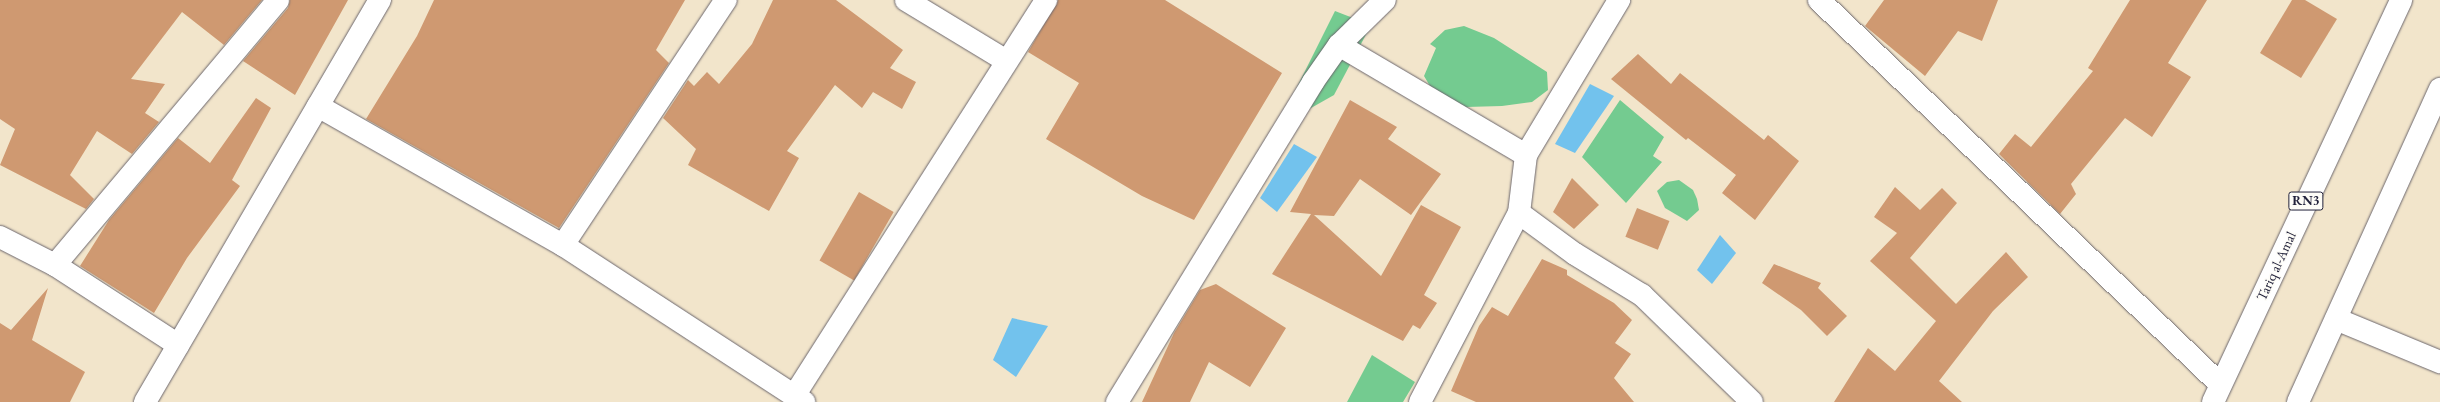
<!DOCTYPE html>
<style>
body{margin:0}
#map{position:relative;width:2440px;height:402px;overflow:hidden;background:#f2e5cb;font-family:"EB Garamond",serif}
div>[style]{position:absolute}
.green>*{inset:0;background:#74cb90}
.water>*{inset:0;background:#72c2ed}
.building>*{inset:0;background:#cf9971;transform-origin:0 0}
.roads{filter:drop-shadow(0 0 1px #6b666d) drop-shadow(0 0 1px #6b666d)}
.street>*{height:22px;margin:-11px;padding:0 11px;transform-origin:11px;border-radius:11px;background:#fff}
.highway>*{height:22px;margin:-11px;padding:0 11px;transform-origin:11px;border-radius:11px;background:#fff}
span{translate:-50% -50%;white-space:nowrap;text-align:center;line-height:1.15;-webkit-text-stroke:3px #fdfcf7;paint-order:stroke}
.shield-label span{padding:1px 3px;background:#fdfcf7;border:1px solid;border-radius:3px;-webkit-text-stroke-width:0}
.shield-label{font-size:13px;color:#22223b;font-weight:700}
.street-label{font-size:14px;color:#22223b}
</style>
<div id="map">
<div class="green">
<div style="clip-path:polygon(1335px 11px,1371px 25px,1334px 95px,1311px 108px,1290px 101px)"></div>
<div style="clip-path:polygon(1464px 26px,1494px 38px,1547px 72px,1548px 90px,1532px 102px,1502px 106px,1466px 107px,1439px 101px,1424px 76px,1436px 48px,1430px 44px,1445px 30px)"></div>
<div style="clip-path:polygon(1620px 100px,1664px 137px,1653px 156px,1662px 162px,1626px 203px,1582px 157px)"></div>
<div style="clip-path:polygon(1679px 180px,1693px 190px,1697px 199px,1699px 210px,1687px 221px,1665px 208px,1657px 191px,1667px 182px)"></div>
<div style="clip-path:polygon(1372px 355px,1415px 382px,1403px 402px,1347px 402px)"></div>
</div>
<div class="water">
<div style="clip-path:polygon(1590px 84px,1614px 96px,1575px 153px,1555px 144px)"></div>
<div style="clip-path:polygon(1294px 144px,1317px 157px,1277px 212px,1260px 198px)"></div>
<div style="clip-path:polygon(1720px 235px,1736px 253px,1712px 284px,1697px 270px)"></div>
<div style="clip-path:polygon(1012px 318px,1048px 326px,1016px 377px,993px 360px)"></div>
</div>
<div class="building">
<div style="clip-path:polygon(0 0,262px 0,224px 45px,182px 12px,131px 79px,165px 84px,145px 113px,159px 122px,132px 154px,97px 131px,70px 175px,94px 199px,86px 209px,0 165px,15px 129px,0 119px)"></div>
<div style="clip-path:polygon(290px 0,348px 0,295px 95px,243px 61px,288px 8px)"></div>
<div style="clip-path:polygon(434px 0,685px 0,656px 50px,669px 63px,559px 228px,366px 119px,417px 36px)"></div>
<div style="clip-path:polygon(773px 0,836px 0,903px 50px,890px 68px,916px 82px,902px 109px,873px 92px,862px 108px,835px 85px,787px 151px,799px 158px,769px 211px,688px 165px,696px 149px,663px 118px,688px 80px,694px 86px,707px 72px,719px 84px,752px 44px)"></div>
<div style="clip-path:polygon(1058px 0,1165px 0,1282px 73px,1194px 220px,1142px 196px,1046px 139px,1079px 83px,1028px 52px)"></div>
<div style="clip-path:polygon(1884px 0,1998px 0,1982px 41px,1958px 31px,1925px 76px,1865px 26px)"></div>
<div style="clip-path:polygon(2130px 0,2207px 0,2168px 63px,2191px 77px,2152px 137px,2125px 118px,2071px 184px,2076px 194px,2060px 214px,1999px 154px,2015px 134px,2031px 147px,2093px 71px,2088px 68px)"></div>
<div style="clip-path:polygon(2292px 0,2305px 0,2337px 19px,2301px 78px,2260px 53px)"></div>
<div style="clip-path:polygon(1638px 54px,1671px 84px,1680px 73px,1764px 140px,1768px 135px,1799px 161px,1755px 220px,1722px 193px,1736px 175px,1688px 138px,1686px 140px,1611px 79px)"></div>
<div style="clip-path:polygon(256px 98px,271px 108px,232px 180px,240px 186px,187px 258px,154px 313px,80px 266px,109px 220px,178px 138px,210px 163px)"></div>
<div style="clip-path:polygon(1350px 100px,1397px 127px,1388px 139px,1441px 174px,1411px 215px,1360px 179px,1334px 216px,1314px 215px,1381px 276px,1421px 205px,1461px 227px,1424px 295px,1437px 303px,1420px 329px,1413px 325px,1403px 341px,1272px 274px,1311px 214px,1290px 212px)"></div>
<div style="clip-path:polygon(1572px 178px,1599px 205px,1574px 229px,1553px 212px)"></div>
<div style="clip-path:polygon(1895px 187px,1920px 210px,1942px 188px,1957px 203px,1910px 258px,1956px 304px,2006px 252px,2028px 277px,1993px 311px,1939px 381px,1962px 402px,1834px 402px,1868px 348px,1895px 371px,1936px 321px,1870px 261px,1897px 233px,1874px 217px)"></div>
<div style="left:859px;top:192px;width:40px;height:79px;rotate:30deg"></div>
<div style="left:1637px;top:208px;width:35px;height:31px;rotate:22deg"></div>
<div style="clip-path:polygon(1542px 259px,1567px 270px,1567px 275px,1614px 303px,1632px 320px,1615px 343px,1631px 354px,1614px 378px,1634px 402px,1476px 402px,1451px 391px,1479px 326px,1492px 307px,1508px 316px)"></div>
<div style="clip-path:polygon(1774px 264px,1821px 283px,1818px 288px,1847px 316px,1827px 336px,1801px 310px,1762px 283px)"></div>
<div style="clip-path:polygon(1216px 284px,1286px 328px,1250px 387px,1209px 362px,1190px 402px,1142px 402px,1174px 333px,1200px 290px)"></div>
<div style="clip-path:polygon(48px 288px,32px 340px,85px 372px,70px 402px,0 402px,0 323px,11px 330px)"></div>
</div>
<div class="roads">
<div class="street">
<div style="left:906px;top:0;width:116px;rotate:31.2deg"></div>
<div style="left:1819px;top:0;width:555px;rotate:43.76deg"></div>
<div style="left:1339px;top:45px;width:217px;rotate:30.5deg"></div>
<div style="left:318px;top:106px;width:282px;rotate:29.6deg"></div>
<div style="left:563px;top:245px;width:288px;rotate:33.1deg"></div>
<div style="left:1519px;top:213px;width:69px;rotate:36.2deg"></div>
<div style="left:1575px;top:254px;width:79px;rotate:31.5deg"></div>
<div style="left:1642px;top:295px;width:153px;rotate:44.2deg"></div>
<div style="left:0;top:237px;width:62px;rotate:27deg"></div>
<div style="left:55px;top:265px;width:147px;rotate:33deg"></div>
<div style="left:563px;top:245px;width:294px;rotate:-56.4deg"></div>
<div style="left:55px;top:265px;width:346px;rotate:-49.9deg"></div>
<div style="left:2336px;top:319px;width:113px;rotate:22.5deg"></div>
<div style="left:794px;top:396px;width:469px;rotate:-57.5deg"></div>
<div style="left:145px;top:402px;width:466px;rotate:-59.7deg"></div>
<div style="left:1117px;top:402px;width:375px;rotate:-58.5deg"></div>
<div style="left:1313px;top:82px;width:45px;rotate:-54.9deg"></div>
<div style="left:1339px;top:45px;width:64px;rotate:-44.4deg"></div>
<div style="left:1420px;top:402px;width:213px;rotate:-62.4deg"></div>
<div style="left:1519px;top:213px;width:58px;rotate:-83.1deg"></div>
<div style="left:1526px;top:155px;width:181px;rotate:-59deg"></div>
</div>
<div class="highway">
<div style="left:2213px;top:402px;width:444px;rotate:-64.9deg"></div>
<div style="left:2298px;top:402px;width:344px;rotate:-65.6deg"></div>
</div>
</div>
<div class="shield-label">
<span style="left:2306px;top:201px">RN3</span>
</div>
<div class="street-label">
<span style="left:2276px;top:266px;rotate:-65deg">Tariq al-Amal</span>
</div>
</div>
